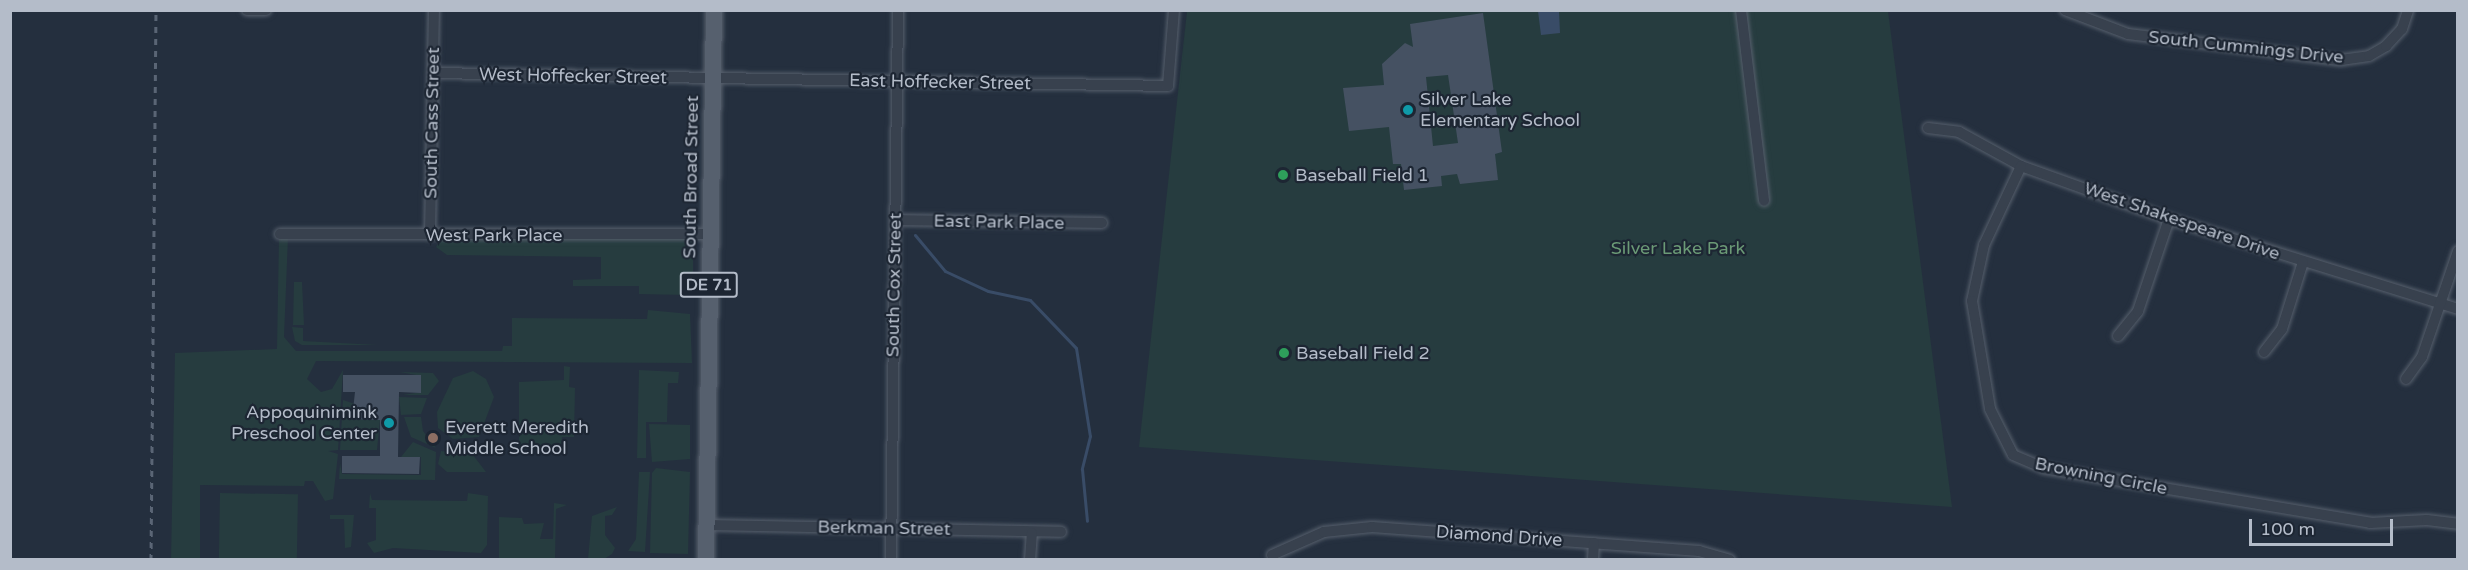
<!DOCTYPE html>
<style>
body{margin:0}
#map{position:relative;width:2468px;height:570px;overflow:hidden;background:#242f3e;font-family:"Varela Round",sans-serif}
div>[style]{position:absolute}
.green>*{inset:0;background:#263c3f;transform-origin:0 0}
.water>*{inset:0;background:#394c67}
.stream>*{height:3px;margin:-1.5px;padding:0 1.5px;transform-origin:1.5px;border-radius:1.5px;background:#394c67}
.building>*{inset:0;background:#455162}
.roads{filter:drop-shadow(0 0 2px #565f6c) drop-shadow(0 0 2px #565f6c)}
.minor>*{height:10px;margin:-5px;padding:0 5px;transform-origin:5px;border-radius:5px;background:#38414e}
.primary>*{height:16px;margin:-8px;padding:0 8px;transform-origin:8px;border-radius:8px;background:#56606e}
.rail>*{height:3px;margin-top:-1.5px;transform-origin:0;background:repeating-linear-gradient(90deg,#5a6575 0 6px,transparent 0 12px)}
.dots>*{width:16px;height:16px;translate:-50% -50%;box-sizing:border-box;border:3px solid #1d2633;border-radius:50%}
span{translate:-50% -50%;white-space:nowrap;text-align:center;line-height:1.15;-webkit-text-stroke:4.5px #1d2633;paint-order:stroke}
.shield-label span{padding:2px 4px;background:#1d2633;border:2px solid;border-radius:4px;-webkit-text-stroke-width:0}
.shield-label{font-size:16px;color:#b4bcc9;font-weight:700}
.street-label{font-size:18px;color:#b4bcc9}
.poi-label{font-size:18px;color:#b4bcc9}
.left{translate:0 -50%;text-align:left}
.right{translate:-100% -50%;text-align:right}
.park-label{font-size:18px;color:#6b9a76}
.frame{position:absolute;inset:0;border:12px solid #b4bcc9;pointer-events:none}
.scale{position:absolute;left:2249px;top:519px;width:144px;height:27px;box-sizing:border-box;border:3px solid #b4bcc9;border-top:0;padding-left:8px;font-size:18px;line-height:21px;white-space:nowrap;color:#b4bcc9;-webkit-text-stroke:4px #1d2633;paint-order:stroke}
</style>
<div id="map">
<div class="green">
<div style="clip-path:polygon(1187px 11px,1888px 11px,1952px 507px,1139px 447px)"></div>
<div style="clip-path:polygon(279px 237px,288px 237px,284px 337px,296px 351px,502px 351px,503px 346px,512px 346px,512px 318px,647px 319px,648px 310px,690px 314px,692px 363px,316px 361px,307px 379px,321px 392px,332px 389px,343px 370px,338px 450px,328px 451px,338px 454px,333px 499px,325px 501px,313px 481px,305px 481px,304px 486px,200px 485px,200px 559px,171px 560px,175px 353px,277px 349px)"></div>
<div style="clip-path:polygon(693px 238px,693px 287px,685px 295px,639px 294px,639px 286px,573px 286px,573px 280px,601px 279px,601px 257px,447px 255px,436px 247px,441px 239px)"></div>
<div style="clip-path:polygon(294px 282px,302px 282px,304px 325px,293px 325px)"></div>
<div style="clip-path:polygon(292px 327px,303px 328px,303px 341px,378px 345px,302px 345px,295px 341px)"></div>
<div style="clip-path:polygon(564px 366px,570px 367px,569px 387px,575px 388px,574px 437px,562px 437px,561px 447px,519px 446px,519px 382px,564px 380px)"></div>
<div style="clip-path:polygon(639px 370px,679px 372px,678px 383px,668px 383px,667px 422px,646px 422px,646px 458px,637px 458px)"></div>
<div style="clip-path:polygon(473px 371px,486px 379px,494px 397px,479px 437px,453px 439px,438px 428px,437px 412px,453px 378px)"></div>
<div style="clip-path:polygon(400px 372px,433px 373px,439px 381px,428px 395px,403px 395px,421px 392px,421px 376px)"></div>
<div style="clip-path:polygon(399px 397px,427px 398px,421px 414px,401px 415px)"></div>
<div style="clip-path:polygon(343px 400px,355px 404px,353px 419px,380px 420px,377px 450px,340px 450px)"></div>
<div style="clip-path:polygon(404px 417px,421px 417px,423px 431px,436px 448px,411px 437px)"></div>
<div style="clip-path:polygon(649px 424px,690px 425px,690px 459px,652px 462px)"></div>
<div style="clip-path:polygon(413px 442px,436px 452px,435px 480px,339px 479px,340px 463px,342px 474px,421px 475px,421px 457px,401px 457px)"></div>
<div style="clip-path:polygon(441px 451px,473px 455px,486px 472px,447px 472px,438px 464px)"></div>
<div style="clip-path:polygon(656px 468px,690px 472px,688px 554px,650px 553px,652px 473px)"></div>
<div style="clip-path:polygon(639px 472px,650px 472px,645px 552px,628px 551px,636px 539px)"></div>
<div style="left:220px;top:493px;width:78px;height:66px;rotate:1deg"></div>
<div style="clip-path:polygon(370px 493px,372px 500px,467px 501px,468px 493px,488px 496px,487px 545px,481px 553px,393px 548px,374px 553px,367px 543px,376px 540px,376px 508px,369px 508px)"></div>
<div style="clip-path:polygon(554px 503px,567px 505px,556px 509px,555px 559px,499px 559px,499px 517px,522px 518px,524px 524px,544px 523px,540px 539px,553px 539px)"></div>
<div style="clip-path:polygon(617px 507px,612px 515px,605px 516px,605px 535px,615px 548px,612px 554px,604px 559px,588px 559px,592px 516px)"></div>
<div style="clip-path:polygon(330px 515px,354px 515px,351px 547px,345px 548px,344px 519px,330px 519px)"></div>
</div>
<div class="water">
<div style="clip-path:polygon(1538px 11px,1559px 11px,1560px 33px,1541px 35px)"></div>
</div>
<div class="stream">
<div style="left:915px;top:235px;width:47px;rotate:50.2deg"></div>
<div style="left:945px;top:271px;width:47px;rotate:24.9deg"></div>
<div style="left:988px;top:291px;width:43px;rotate:12.1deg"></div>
<div style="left:1030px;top:300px;width:66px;rotate:46.2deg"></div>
<div style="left:1076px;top:348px;width:89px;rotate:81deg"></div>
<div style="left:1090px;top:436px;width:34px;rotate:104deg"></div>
<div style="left:1082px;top:469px;width:52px;rotate:84.5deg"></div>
</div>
<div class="building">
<div style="clip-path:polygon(evenodd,1483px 13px,1502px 152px,1495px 154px,1498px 180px,1460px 184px,1457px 174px,1441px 176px,1442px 186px,1404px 190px,1401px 164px,1393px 164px,1389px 127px,1349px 131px,1343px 88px,1384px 85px,1382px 64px,1405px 43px,1413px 47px,1410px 24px,1483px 13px,1448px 75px,1458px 143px,1433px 146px,1426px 77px,1448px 75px)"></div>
<div style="clip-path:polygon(343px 375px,421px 375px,421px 393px,399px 392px,398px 457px,420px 457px,419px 474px,342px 473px,342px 456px,380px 456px,380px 420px,352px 419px,355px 392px,343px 392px)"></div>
</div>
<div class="roads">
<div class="minor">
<div style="left:247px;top:10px;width:19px"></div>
<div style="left:1741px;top:10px;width:192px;rotate:83.1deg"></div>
<div style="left:2065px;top:10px;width:67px;rotate:20.9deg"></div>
<div style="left:2128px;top:34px;width:215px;rotate:7deg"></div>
<div style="left:2341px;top:60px;width:28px;rotate:-8deg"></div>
<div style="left:2369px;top:56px;width:20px;rotate:-30deg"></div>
<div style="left:2386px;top:46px;width:23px;rotate:-47deg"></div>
<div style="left:2402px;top:29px;width:20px;rotate:-72deg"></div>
<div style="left:433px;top:73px;width:735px;rotate:1.01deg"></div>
<div style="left:1168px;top:86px;width:76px;rotate:-85.5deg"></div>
<div style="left:1928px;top:128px;width:31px;rotate:7deg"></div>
<div style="left:1959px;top:132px;width:71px;rotate:28.7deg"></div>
<div style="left:2021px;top:166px;width:157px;rotate:19.7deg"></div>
<div style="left:2169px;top:219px;width:303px;rotate:17.3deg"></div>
<div style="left:2021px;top:166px;width:87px;rotate:115.1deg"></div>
<div style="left:1984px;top:245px;width:57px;rotate:102.1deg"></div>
<div style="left:1972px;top:301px;width:109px;rotate:80.5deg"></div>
<div style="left:1990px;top:409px;width:51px;rotate:63.4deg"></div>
<div style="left:2013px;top:455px;width:33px;rotate:23deg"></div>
<div style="left:2043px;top:468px;width:332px;rotate:9.5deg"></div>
<div style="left:2370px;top:523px;width:57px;rotate:-3deg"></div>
<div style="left:2427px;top:520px;width:31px;rotate:7deg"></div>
<div style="left:895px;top:220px;width:207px;rotate:0.8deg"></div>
<div style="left:280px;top:234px;width:429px"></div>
<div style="left:430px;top:235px;width:225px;rotate:-89deg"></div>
<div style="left:2118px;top:336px;width:32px;rotate:-51deg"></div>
<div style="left:2138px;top:311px;width:97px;rotate:-71.4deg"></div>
<div style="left:2264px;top:352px;width:29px;rotate:-52deg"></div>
<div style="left:2282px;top:329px;width:70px;rotate:-72.6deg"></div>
<div style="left:2406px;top:379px;width:27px;rotate:-54deg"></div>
<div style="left:2422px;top:357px;width:112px;rotate:-71.2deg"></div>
<div style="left:707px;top:525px;width:354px;rotate:1.1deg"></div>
<div style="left:1272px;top:555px;width:57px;rotate:-23.9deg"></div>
<div style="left:1324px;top:532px;width:48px;rotate:-5.9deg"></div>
<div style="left:1372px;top:527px;width:328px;rotate:4.2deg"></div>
<div style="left:1699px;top:551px;width:32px;rotate:16deg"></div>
<div style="left:891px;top:560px;width:550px;rotate:-89.27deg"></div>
<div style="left:1030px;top:560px;width:27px;rotate:-86deg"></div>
<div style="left:1593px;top:560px;width:17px;rotate:-87deg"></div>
</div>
<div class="primary">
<div style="left:706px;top:560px;width:550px;rotate:-89.17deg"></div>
</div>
</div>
<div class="rail">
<div style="left:151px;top:560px;width:550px;rotate:-89.48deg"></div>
</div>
<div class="dots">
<div style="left:1408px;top:110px;background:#0f9aa8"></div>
<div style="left:1283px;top:175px;background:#2e9e5b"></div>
<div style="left:1284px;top:353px;background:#2e9e5b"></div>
<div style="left:389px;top:423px;background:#0f9aa8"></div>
<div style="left:433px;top:438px;background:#8d6e63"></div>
</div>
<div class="shield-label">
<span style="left:709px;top:285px">DE 71</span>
</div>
<div class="street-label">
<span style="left:2246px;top:47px;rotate:6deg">South Cummings Drive</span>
<span style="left:573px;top:76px;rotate:1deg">West Hoffecker Street</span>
<span style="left:940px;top:82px;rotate:1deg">East Hoffecker Street</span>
<span style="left:432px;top:123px;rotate:-89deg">South Cass Street</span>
<span style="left:691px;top:177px;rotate:-89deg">South Broad Street</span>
<span style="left:2182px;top:221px;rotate:19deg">West Shakespeare Drive</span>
<span style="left:999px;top:222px;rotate:1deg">East Park Place</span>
<span style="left:494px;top:235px">West Park Place</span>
<span style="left:894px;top:285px;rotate:-89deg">South Cox Street</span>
<span style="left:2101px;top:476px;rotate:11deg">Browning Circle</span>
<span style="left:884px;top:528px;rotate:1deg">Berkman Street</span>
<span style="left:1499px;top:536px;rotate:4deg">Diamond Drive</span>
</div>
<div class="poi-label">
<span class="left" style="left:1420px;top:110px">Silver Lake<br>Elementary School</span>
<span class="left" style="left:1295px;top:175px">Baseball Field 1</span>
<span class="left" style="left:1296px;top:353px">Baseball Field 2</span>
<span class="right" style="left:377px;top:423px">Appoquinimink<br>Preschool Center</span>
<span class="left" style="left:445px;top:438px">Everett Meredith<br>Middle School</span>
</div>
<div class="park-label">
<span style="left:1678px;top:248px">Silver Lake Park</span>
</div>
<div class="frame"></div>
<div class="scale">100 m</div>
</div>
